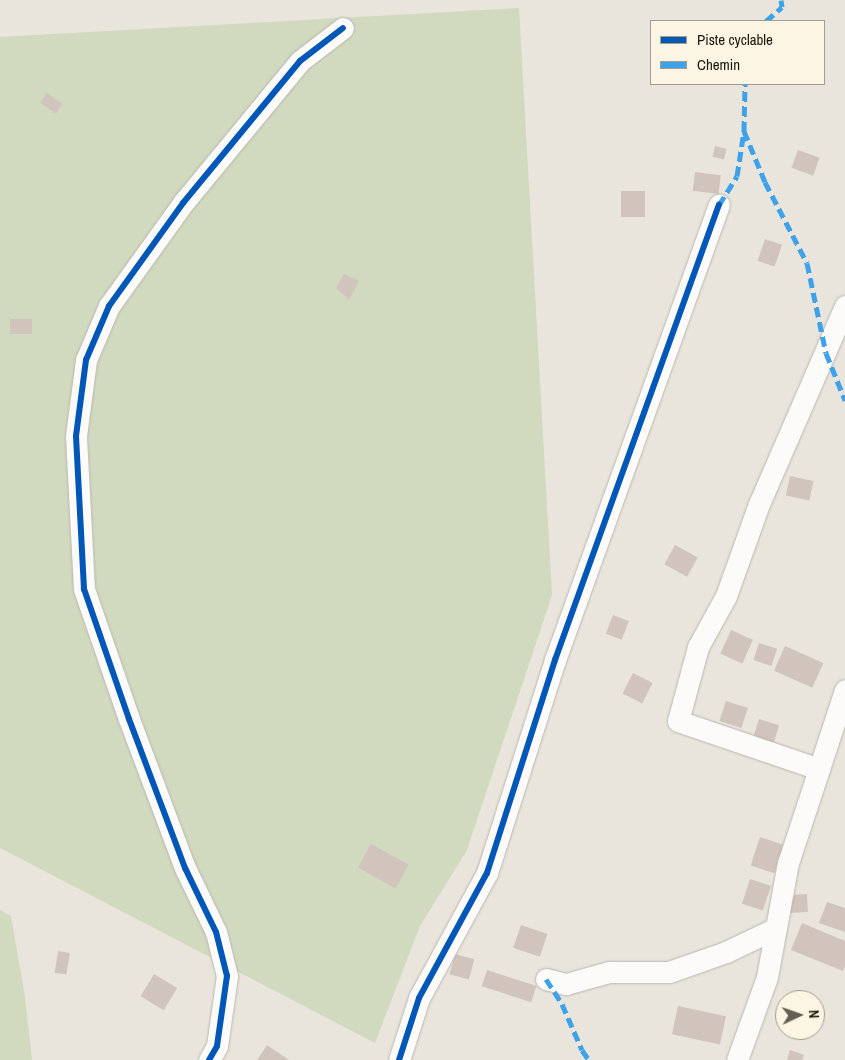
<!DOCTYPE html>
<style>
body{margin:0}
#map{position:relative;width:845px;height:1060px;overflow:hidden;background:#e9e5dc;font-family:"Archivo Narrow",sans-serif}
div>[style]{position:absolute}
.green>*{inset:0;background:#d1d9bf}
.building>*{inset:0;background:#d0c4bd;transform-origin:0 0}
.roads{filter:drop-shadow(0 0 1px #bab7af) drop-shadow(0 0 1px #bab7af)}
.minor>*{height:21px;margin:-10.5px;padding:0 10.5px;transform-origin:10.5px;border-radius:10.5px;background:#fcfbfa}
.quiet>*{height:5px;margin-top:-2.5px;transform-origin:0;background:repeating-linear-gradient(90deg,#3da2ea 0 10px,transparent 0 15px)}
.cycleway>*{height:6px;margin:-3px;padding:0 3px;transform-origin:3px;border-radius:3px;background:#0057b8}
span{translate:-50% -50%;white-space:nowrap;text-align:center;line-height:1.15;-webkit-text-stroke:4.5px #fcf5e3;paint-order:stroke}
.legend{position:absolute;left:650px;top:20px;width:175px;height:65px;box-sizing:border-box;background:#fcf5e3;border:1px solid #a19c8f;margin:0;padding:6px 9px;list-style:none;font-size:15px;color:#191710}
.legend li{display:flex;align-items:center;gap:10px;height:25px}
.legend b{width:25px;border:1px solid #a19c8f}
.north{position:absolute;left:775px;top:990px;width:50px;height:50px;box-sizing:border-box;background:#fcf5e3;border:1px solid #a19c8f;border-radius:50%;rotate:87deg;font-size:14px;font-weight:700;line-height:20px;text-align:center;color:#191710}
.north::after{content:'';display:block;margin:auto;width:18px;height:22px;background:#625f57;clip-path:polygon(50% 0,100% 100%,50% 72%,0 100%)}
</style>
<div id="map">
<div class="green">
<div style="clip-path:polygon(519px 8px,552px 595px,467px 850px,420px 926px,375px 1043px,0 848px,0 37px)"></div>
<div style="clip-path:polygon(0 910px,11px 916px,25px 997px,32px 1060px,0 1060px)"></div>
</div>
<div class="building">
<div style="left:47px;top:93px;width:19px;height:12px;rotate:35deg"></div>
<div style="left:715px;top:146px;width:12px;height:11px;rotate:14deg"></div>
<div style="left:798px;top:150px;width:23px;height:19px;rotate:20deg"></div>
<div style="left:695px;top:172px;width:26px;height:19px;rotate:7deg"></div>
<div style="left:621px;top:191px;width:24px;height:26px"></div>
<div style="left:765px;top:239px;width:18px;height:23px;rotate:19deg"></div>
<div style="clip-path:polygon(344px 274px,359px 281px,349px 300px,336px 288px)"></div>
<div style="left:32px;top:319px;width:15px;height:22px;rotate:90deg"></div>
<div style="left:790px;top:476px;width:24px;height:20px;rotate:12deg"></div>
<div style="left:675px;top:545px;width:26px;height:22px;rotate:29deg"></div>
<div style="left:613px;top:615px;width:17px;height:20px;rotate:21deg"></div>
<div style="left:731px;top:630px;width:24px;height:26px;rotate:24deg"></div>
<div style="left:759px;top:643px;width:19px;height:18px;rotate:18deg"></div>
<div style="left:785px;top:646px;width:42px;height:27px;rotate:24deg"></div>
<div style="left:633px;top:673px;width:22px;height:23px;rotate:27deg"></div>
<div style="left:726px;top:701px;width:23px;height:21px;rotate:18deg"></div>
<div style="left:759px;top:719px;width:21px;height:22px;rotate:17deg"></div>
<div style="left:760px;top:837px;width:25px;height:30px;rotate:18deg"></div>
<div style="left:371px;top:844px;width:43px;height:27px;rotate:29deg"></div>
<div style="left:750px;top:879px;width:22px;height:26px;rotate:18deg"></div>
<div style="left:807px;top:894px;width:18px;height:18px;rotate:87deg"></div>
<div style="clip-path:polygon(827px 902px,845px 908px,845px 932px,819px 923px)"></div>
<div style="clip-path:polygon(802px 923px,845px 941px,845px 966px,843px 971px,791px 950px)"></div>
<div style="left:521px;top:925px;width:28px;height:24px;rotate:19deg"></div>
<div style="left:58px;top:951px;width:12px;height:22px;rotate:9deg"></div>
<div style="left:455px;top:954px;width:20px;height:21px;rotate:15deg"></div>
<div style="left:487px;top:970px;width:52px;height:17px;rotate:18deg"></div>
<div style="left:154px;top:974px;width:27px;height:26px;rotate:31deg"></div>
<div style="left:678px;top:1006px;width:49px;height:29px;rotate:12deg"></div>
<div style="clip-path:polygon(267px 1045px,289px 1060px,257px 1060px)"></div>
<div style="clip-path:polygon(790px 1050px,804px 1055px,802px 1060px,787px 1060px)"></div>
</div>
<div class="roads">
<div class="minor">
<div style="left:819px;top:769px;width:83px;rotate:-71.8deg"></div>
<div style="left:546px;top:979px;width:21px;rotate:14deg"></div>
<div style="left:566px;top:984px;width:45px;rotate:-15.6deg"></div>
<div style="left:609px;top:972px;width:60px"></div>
<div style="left:669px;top:972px;width:60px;rotate:-19.3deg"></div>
<div style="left:726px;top:952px;width:55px;rotate:-25.6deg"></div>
<div style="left:209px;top:1060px;width:16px;rotate:-60deg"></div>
<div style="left:217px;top:1046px;width:71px;rotate:-81.9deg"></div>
<div style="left:227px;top:976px;width:45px;rotate:-104deg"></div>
<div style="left:216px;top:932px;width:71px;rotate:-115.8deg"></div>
<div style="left:185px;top:868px;width:159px;rotate:-110.6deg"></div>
<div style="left:129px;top:719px;width:138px;rotate:-109.1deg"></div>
<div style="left:84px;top:589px;width:153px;rotate:-93deg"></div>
<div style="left:76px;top:436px;width:77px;rotate:-82.5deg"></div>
<div style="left:86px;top:360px;width:59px;rotate:-66.9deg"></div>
<div style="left:109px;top:306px;width:127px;rotate:-54.3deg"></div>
<div style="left:183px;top:203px;width:184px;rotate:-50.5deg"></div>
<div style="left:300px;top:61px;width:54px;rotate:-37.5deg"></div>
<div style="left:399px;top:1060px;width:65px;rotate:-72.1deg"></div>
<div style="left:419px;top:998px;width:142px;rotate:-61.5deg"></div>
<div style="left:487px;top:873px;width:224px;rotate:-72.3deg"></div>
<div style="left:555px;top:660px;width:484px;rotate:-70.2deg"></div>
<div style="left:737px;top:1060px;width:88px;rotate:-70.1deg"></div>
<div style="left:767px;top:977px;width:116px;rotate:-79.6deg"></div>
<div style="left:788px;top:863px;width:99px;rotate:-71.7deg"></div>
<div style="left:819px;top:769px;width:149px;rotate:-161.2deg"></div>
<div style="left:678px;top:721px;width:77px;rotate:-74.9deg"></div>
<div style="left:698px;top:647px;width:58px;rotate:-61.2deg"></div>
<div style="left:726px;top:596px;width:98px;rotate:-70.3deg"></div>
<div style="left:759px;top:504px;width:216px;rotate:-66.5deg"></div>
</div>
</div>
<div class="quiet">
<div style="left:766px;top:21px;width:21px;rotate:-41deg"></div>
<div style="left:782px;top:7px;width:7px;rotate:-98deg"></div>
<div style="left:744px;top:131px;width:55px;rotate:67.6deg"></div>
<div style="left:765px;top:182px;width:91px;rotate:62.6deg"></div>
<div style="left:807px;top:263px;width:92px;rotate:78.1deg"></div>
<div style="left:826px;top:353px;width:51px;rotate:68deg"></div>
<div style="left:719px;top:205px;width:34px;rotate:-58deg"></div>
<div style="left:737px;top:176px;width:46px;rotate:-81.2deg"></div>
<div style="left:744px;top:131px;width:47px;rotate:-88.8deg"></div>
<div style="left:546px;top:979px;width:30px;rotate:57deg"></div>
<div style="left:562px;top:1004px;width:50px;rotate:66.5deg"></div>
<div style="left:582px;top:1050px;width:12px;rotate:55deg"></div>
</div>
<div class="cycleway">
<div style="left:209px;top:1060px;width:16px;rotate:-60deg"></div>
<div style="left:217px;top:1046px;width:71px;rotate:-81.9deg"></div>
<div style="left:227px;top:976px;width:45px;rotate:-104deg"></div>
<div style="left:216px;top:932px;width:71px;rotate:-115.8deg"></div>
<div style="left:185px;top:868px;width:159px;rotate:-110.6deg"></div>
<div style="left:129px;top:719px;width:138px;rotate:-109.1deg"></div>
<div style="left:84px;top:589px;width:153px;rotate:-93deg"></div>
<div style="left:76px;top:436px;width:77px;rotate:-82.5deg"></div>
<div style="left:86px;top:360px;width:59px;rotate:-66.9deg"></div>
<div style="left:109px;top:306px;width:127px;rotate:-54.3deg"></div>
<div style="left:183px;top:203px;width:184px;rotate:-50.5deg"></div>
<div style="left:300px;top:61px;width:54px;rotate:-37.5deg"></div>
<div style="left:399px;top:1060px;width:65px;rotate:-72.1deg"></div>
<div style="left:419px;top:998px;width:142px;rotate:-61.5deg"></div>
<div style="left:487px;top:873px;width:224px;rotate:-72.3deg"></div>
<div style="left:555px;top:660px;width:484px;rotate:-70.2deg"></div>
</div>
<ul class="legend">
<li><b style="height:6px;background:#0057b8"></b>Piste cyclable</li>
<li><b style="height:6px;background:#3da2ea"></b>Chemin</li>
</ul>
<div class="north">N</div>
</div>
